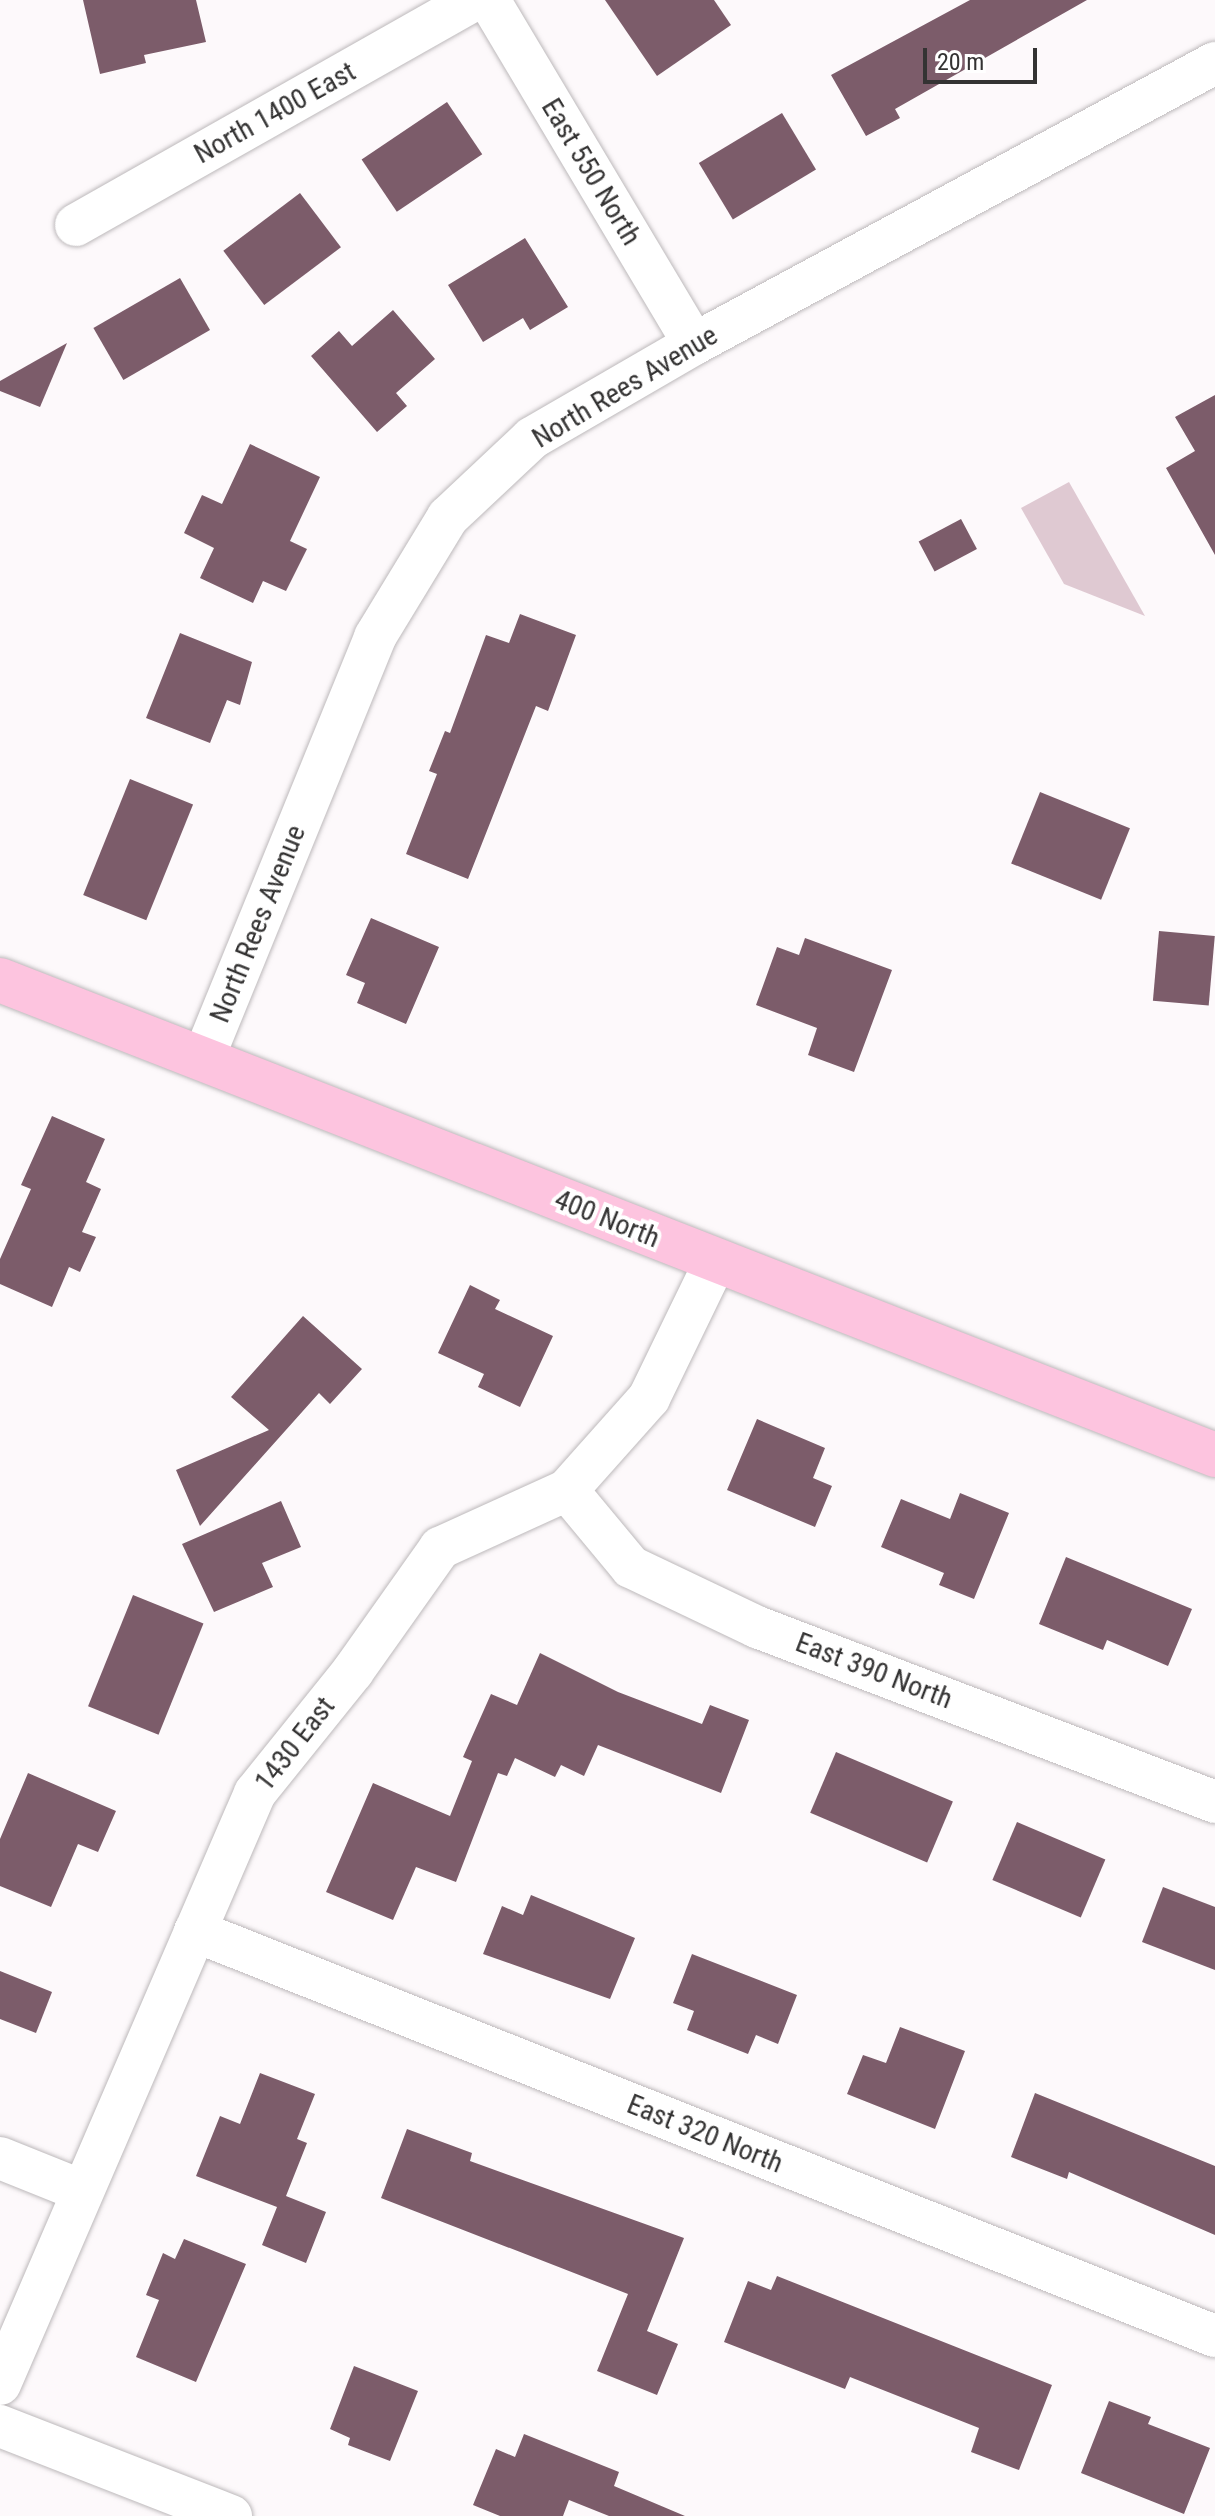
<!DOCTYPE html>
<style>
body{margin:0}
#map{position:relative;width:1215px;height:2516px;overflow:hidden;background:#fdf9fb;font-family:"Roboto Condensed",sans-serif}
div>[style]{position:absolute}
.green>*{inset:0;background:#dfc9d2}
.building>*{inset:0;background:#7c5c6a;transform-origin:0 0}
.roads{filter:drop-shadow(0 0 2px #bdb9bb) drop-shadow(0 0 2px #bdb9bb)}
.minor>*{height:42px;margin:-21px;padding:0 21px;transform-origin:21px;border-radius:21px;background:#fff}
.major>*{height:44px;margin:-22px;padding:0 22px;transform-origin:22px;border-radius:22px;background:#fdc4df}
span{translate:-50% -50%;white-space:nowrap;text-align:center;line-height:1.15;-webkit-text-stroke:8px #fff;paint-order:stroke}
.street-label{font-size:28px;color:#343333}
.scale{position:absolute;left:923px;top:48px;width:114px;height:36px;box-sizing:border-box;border:4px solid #343333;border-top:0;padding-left:10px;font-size:24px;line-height:28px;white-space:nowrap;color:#343333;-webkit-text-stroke:6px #fff;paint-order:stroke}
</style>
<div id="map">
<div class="green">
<div style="clip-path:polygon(1069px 482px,1145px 616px,1064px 584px,1021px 508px)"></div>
</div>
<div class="building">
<div style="clip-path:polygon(83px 0,196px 0,206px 42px,144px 55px,146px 63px,100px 74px)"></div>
<div style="clip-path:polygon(605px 0,714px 0,731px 25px,657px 76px)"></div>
<div style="clip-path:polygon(970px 0,1087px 0,895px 109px,900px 118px,866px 136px,831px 75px)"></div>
<div style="left:447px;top:102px;width:63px;height:103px;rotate:56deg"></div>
<div style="left:782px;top:113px;width:66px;height:97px;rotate:59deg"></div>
<div style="left:300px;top:193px;width:68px;height:96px;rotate:53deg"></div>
<div style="clip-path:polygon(525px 238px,568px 307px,530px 330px,523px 318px,483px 342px,448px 285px)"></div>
<div style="left:180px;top:278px;width:60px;height:100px;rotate:60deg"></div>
<div style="clip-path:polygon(393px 310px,435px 359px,396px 393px,407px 406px,377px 432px,311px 356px,339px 331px,352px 346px)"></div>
<div style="clip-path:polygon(67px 343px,40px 407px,0 391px,0 381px)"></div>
<div style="clip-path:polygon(1215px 395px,1215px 555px,1166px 468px,1195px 451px,1175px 417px)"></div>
<div style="clip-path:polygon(250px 444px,320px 477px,290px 541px,307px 549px,286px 591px,263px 581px,253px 603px,200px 578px,214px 548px,184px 533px,202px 495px,222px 504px)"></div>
<div style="left:961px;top:519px;width:34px;height:48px;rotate:62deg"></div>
<div style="clip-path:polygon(520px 614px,576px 635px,548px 711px,536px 706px,468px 879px,406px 854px,437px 774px,429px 771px,445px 731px,450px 733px,486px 635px,509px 643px)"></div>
<div style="clip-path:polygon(180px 633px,252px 662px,240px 705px,227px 700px,210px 743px,146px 718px)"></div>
<div style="left:130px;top:779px;width:68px;height:125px;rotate:22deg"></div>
<div style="left:1040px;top:792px;width:97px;height:77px;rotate:22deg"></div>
<div style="clip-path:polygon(371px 918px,439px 947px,406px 1024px,357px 1003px,365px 983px,346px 975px)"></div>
<div style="left:1159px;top:931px;width:56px;height:70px;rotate:5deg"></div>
<div style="clip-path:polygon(805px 938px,892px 970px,854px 1072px,808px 1055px,817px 1028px,756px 1005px,777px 947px,799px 955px)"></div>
<div style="clip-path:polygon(52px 1116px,105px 1139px,86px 1182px,101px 1189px,82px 1232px,96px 1237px,80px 1272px,69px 1267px,52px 1307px,0 1284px,0 1259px,31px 1189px,21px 1185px)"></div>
<div style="clip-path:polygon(470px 1285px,500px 1300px,495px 1309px,553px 1336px,520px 1407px,478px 1387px,484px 1374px,438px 1353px)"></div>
<div style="clip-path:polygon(303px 1316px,362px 1369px,330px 1404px,319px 1393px,200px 1526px,176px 1470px,269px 1430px,231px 1397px)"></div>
<div style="clip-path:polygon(757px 1419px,825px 1448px,813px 1478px,832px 1486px,815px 1527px,727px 1490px)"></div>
<div style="clip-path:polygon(960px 1493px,1009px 1513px,974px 1599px,939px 1585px,944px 1573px,881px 1547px,901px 1499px,950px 1519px)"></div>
<div style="clip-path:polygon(281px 1501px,301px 1547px,262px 1563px,273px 1587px,214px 1612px,182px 1544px)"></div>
<div style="clip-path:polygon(1066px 1557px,1192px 1609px,1168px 1666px,1107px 1640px,1103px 1650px,1039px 1624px)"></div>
<div style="left:133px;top:1595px;width:76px;height:120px;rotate:22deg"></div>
<div style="clip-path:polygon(540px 1653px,618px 1692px,702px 1724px,710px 1705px,749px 1720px,721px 1793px,598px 1745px,584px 1776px,561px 1765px,555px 1777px,515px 1758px,507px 1776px,498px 1773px,456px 1882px,416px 1867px,393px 1920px,326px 1892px,373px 1783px,450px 1816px,472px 1761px,463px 1757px,491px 1694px,517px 1705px)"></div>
<div style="left:836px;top:1752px;width:127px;height:66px;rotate:23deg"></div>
<div style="clip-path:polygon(28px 1773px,116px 1811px,98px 1852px,78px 1844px,51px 1907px,0 1886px,0 1839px)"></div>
<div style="left:1017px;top:1822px;width:96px;height:63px;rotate:23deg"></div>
<div style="clip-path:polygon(1163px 1887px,1215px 1907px,1215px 1970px,1142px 1942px)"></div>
<div style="clip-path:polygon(531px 1895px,635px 1938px,610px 1999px,483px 1954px,502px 1906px,523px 1915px)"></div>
<div style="clip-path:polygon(692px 1954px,797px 1995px,778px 2044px,756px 2035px,748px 2054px,687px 2030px,694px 2011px,673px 2003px)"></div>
<div style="clip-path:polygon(0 1971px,52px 1992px,36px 2033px,0 2019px)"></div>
<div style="clip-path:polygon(900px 2027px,965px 2051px,935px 2129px,847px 2094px,863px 2055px,886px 2063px)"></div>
<div style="clip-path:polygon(260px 2073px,315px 2094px,297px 2139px,307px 2143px,286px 2196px,326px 2212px,306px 2263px,262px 2245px,277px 2207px,196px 2176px,220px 2116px,240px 2124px)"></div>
<div style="clip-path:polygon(1035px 2093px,1215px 2166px,1215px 2235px,1069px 2172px,1067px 2179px,1011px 2157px)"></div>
<div style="clip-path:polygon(407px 2129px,472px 2153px,470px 2161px,684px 2238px,647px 2331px,678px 2344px,657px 2395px,597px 2371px,628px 2294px,381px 2198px)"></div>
<div style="clip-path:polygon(184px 2239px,246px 2264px,196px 2382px,136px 2357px,159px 2300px,146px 2295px,163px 2253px,175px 2259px)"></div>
<div style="clip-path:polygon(777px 2276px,1052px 2385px,1019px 2470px,971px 2452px,979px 2428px,850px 2377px,845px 2389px,724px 2342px,748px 2281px,771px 2290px)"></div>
<div style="clip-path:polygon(354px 2366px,418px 2391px,390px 2461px,348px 2445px,350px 2438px,330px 2429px)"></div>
<div style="clip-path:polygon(1109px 2401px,1151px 2417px,1148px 2424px,1210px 2448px,1184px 2514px,1081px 2473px)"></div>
<div style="clip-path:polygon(524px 2434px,619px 2472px,614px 2486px,685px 2516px,609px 2516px,569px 2500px,563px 2516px,500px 2516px,473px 2505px,496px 2449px,515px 2457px)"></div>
</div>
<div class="roads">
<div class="minor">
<div style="left:489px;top:0;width:400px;rotate:59.2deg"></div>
<div style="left:76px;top:225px;width:457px;rotate:-29.5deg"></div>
<div style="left:203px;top:1059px;width:456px;rotate:-67.8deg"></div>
<div style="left:375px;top:637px;width:140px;rotate:-58.7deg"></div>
<div style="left:448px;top:517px;width:115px;rotate:-43.2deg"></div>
<div style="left:532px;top:438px;width:187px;rotate:-30.1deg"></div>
<div style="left:694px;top:344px;width:592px;rotate:-28.34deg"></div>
<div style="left:567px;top:1490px;width:100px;rotate:50.3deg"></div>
<div style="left:631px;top:1567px;width:140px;rotate:25.5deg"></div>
<div style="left:757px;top:1627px;width:490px;rotate:20.9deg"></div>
<div style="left:195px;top:1931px;width:1097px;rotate:21.66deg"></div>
<div style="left:0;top:2158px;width:88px;rotate:21.9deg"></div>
<div style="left:0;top:2384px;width:644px;rotate:-66.66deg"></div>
<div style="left:255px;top:1793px;width:156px;rotate:-51.2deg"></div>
<div style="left:353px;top:1671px;width:151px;rotate:-54.7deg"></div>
<div style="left:440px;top:1548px;width:140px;rotate:-24.5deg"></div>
<div style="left:567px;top:1490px;width:123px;rotate:-48.3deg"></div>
<div style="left:649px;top:1398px;width:151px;rotate:-64.1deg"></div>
<div style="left:0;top:2426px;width:248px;rotate:21.3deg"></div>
</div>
<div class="major">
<div style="left:0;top:980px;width:1305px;rotate:21.35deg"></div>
</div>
</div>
<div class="street-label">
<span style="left:275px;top:113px;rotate:-29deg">North 1400 East</span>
<span style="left:591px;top:172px;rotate:59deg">East 550 North</span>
<span style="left:625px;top:387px;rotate:-31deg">North Rees Avenue</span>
<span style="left:258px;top:924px;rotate:-68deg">North Rees Avenue</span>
<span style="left:607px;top:1219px;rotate:22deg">400 North</span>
<span style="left:874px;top:1671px;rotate:21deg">East 390 North</span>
<span style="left:295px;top:1744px;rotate:-52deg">1430 East</span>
<span style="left:705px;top:2134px;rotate:22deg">East 320 North</span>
</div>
<div class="scale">20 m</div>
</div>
